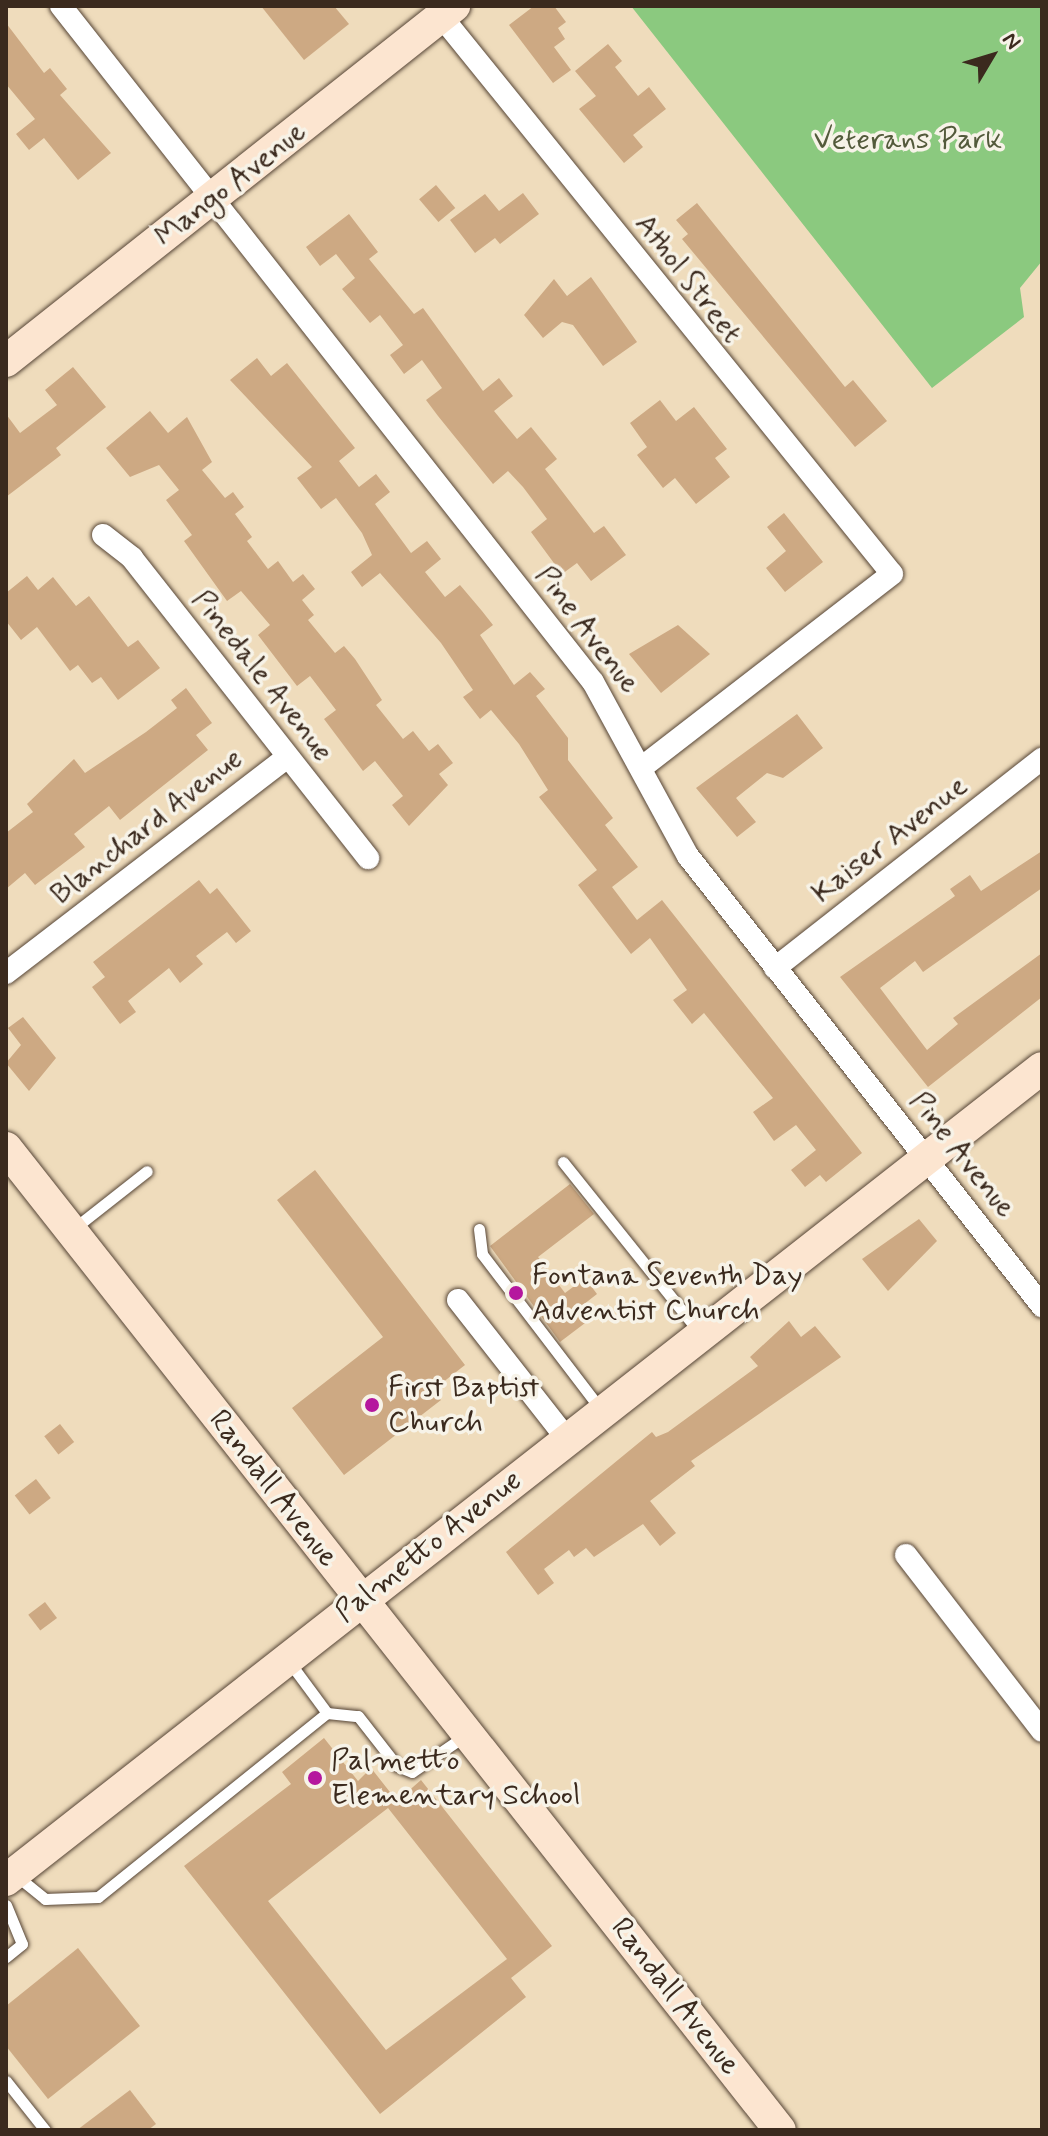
<!DOCTYPE html>
<style>
body{margin:0}
#map{position:relative;width:1048px;height:2136px;overflow:hidden;background:#efdcbc;font-family:Mynerve,sans-serif}
div>[style]{position:absolute}
.green>*{inset:0;background:#8bc97f}
.building>*{inset:0;background:#cda983;transform-origin:0 0}
.roads{filter:drop-shadow(0 0 2px #564536) drop-shadow(0 0 2px #564536)}
.lane>*{height:11px;margin:-5.5px;padding:0 5.5px;transform-origin:5.5px;border-radius:5.5px;background:#fff}
.street>*{height:22px;margin:-11px;padding:0 11px;transform-origin:11px;border-radius:11px;background:#fff}
.secondary>*{height:32px;margin:-16px;padding:0 16px;transform-origin:16px;border-radius:16px;background:#fce5d0}
.dots>*{width:22px;height:22px;translate:-50% -50%;box-sizing:border-box;border:4px solid #f7f3e8;border-radius:50%}
span{translate:-50% -50%;white-space:nowrap;text-align:center;line-height:1.15;-webkit-text-stroke:7px #f7f3e8;paint-order:stroke}
.park-label{font-size:30px;color:#535a3b}
.street-label{font-size:30px;color:#3b2a1e}
.poi-label{font-size:30px;color:#3b2a1e}
.left{translate:0 -50%;text-align:left}
.frame{position:absolute;inset:0;border:8px solid #3b2a1e;pointer-events:none}
.north{position:absolute;left:952px;top:16px;width:80px;height:80px;-webkit-text-stroke:6px #f7f3e8;paint-order:stroke;rotate:52deg;font-size:22px;font-weight:700;line-height:32px;text-align:center;color:#3b2a1e}
.north::after{content:'';display:block;margin:auto;width:28px;height:36px;background:#3b2a1e;clip-path:polygon(50% 0,100% 100%,50% 72%,0 100%)}
</style>
<div id="map">
<div class="green">
<div style="clip-path:polygon(631px 6px,1042px 6px,1042px 261px,1020px 288px,1024px 317px,932px 388px)"></div>
</div>
<div class="building">
<div style="clip-path:polygon(261px 6px,334px 6px,349px 24px,304px 60px)"></div>
<div style="clip-path:polygon(534px 6px,554px 6px,566px 22px,558px 28px,565px 39px,554px 47px,571px 70px,553px 83px,509px 25px)"></div>
<div style="clip-path:polygon(6px 23px,44px 73px,50px 68px,67px 89px,60px 95px,111px 153px,78px 180px,44px 138px,29px 150px,16px 134px,35px 119px,6px 84px)"></div>
<div style="clip-path:polygon(608px 44px,622px 61px,615px 67px,638px 96px,649px 87px,666px 109px,633px 135px,643px 147px,624px 163px,579px 109px,596px 96px,575px 71px)"></div>
<div style="left:436px;top:185px;width:30px;height:22px;rotate:50deg"></div>
<div style="clip-path:polygon(523px 193px,539px 214px,500px 244px,495px 238px,475px 253px,450px 220px,485px 194px,499px 211px)"></div>
<div style="clip-path:polygon(697px 203px,845px 387px,853px 380px,887px 421px,855px 447px,682px 239px,688px 234px,676px 220px)"></div>
<div style="clip-path:polygon(349px 214px,378px 252px,369px 259px,414px 314px,423px 308px,483px 391px,499px 378px,513px 396px,494px 411px,517px 439px,531px 427px,557px 459px,545px 469px,594px 533px,604px 526px,626px 555px,591px 581px,577px 563px,562px 574px,531px 532px,547px 519px,523px 487px,508px 471px,493px 484px,438px 416px,426px 400px,442px 388px,422px 360px,404px 374px,390px 355px,403px 345px,380px 315px,370px 323px,342px 289px,355px 278px,336px 254px,320px 266px,306px 247px)"></div>
<div style="clip-path:polygon(591px 277px,637px 342px,603px 366px,573px 325px,562px 322px,543px 338px,524px 315px,554px 279px,567px 296px)"></div>
<div style="clip-path:polygon(257px 358px,271px 376px,287px 363px,355px 448px,339px 461px,359px 487px,376px 474px,390px 492px,375px 504px,411px 553px,427px 541px,441px 559px,425px 572px,445px 597px,460px 585px,482px 611px,493px 625px,480px 635px,514px 685px,530px 672px,545px 689px,536px 696px,568px 738px,568px 760px,613px 818px,605px 825px,638px 867px,612px 887px,637px 920px,662px 900px,862px 1153px,826px 1182px,820px 1175px,805px 1187px,791px 1170px,816px 1150px,796px 1125px,774px 1141px,753px 1112px,773px 1098px,704px 1013px,692px 1024px,673px 1000px,687px 990px,650px 938px,631px 954px,578px 885px,597px 870px,539px 797px,548px 790px,519px 744px,491px 710px,480px 719px,463px 697px,473px 690px,441px 643px,380px 573px,362px 587px,351px 572px,372px 555px,362px 533px,336px 498px,321px 509px,297px 478px,312px 467px,230px 380px)"></div>
<div style="clip-path:polygon(73px 367px,106px 407px,56px 448px,61px 455px,6px 497px,6px 414px,20px 433px,57px 405px,45px 390px)"></div>
<div style="clip-path:polygon(660px 400px,676px 421px,694px 407px,727px 449px,715px 458px,730px 477px,696px 504px,675px 478px,663px 488px,637px 455px,647px 447px,630px 423px)"></div>
<div style="clip-path:polygon(150px 411px,168px 433px,187px 417px,212px 462px,202px 470px,225px 498px,233px 492px,244px 507px,235px 514px,252px 537px,247px 541px,268px 569px,278px 561px,293px 582px,303px 574px,315px 589px,302px 600px,314px 615px,308px 620px,335px 653px,344px 646px,355px 659px,382px 700px,376px 705px,403px 739px,413px 731px,429px 751px,438px 744px,453px 763px,439px 774px,448px 785px,409px 826px,392px 805px,403px 796px,375px 761px,363px 771px,324px 719px,336px 710px,310px 676px,297px 686px,258px 635px,270px 625px,241px 591px,227px 601px,184px 541px,192px 535px,166px 500px,179px 490px,159px 465px,130px 477px,106px 448px)"></div>
<div style="clip-path:polygon(784px 513px,823px 562px,785px 592px,766px 568px,786px 551px,767px 527px)"></div>
<div style="clip-path:polygon(27px 576px,38px 590px,53px 577px,76px 606px,89px 596px,128px 647px,138px 640px,160px 668px,118px 700px,101px 677px,92px 683px,78px 665px,70px 671px,37px 627px,21px 640px,6px 621px,6px 593px)"></div>
<div style="clip-path:polygon(678px 625px,710px 654px,661px 693px,629px 654px)"></div>
<div style="clip-path:polygon(186px 688px,212px 723px,196px 735px,208px 750px,120px 820px,109px 806px,74px 834px,85px 847px,35px 885px,25px 873px,6px 889px,6px 833px,33px 812px,27px 804px,74px 759px,85px 773px,146px 732px,177px 708px,171px 700px)"></div>
<div style="clip-path:polygon(797px 714px,823px 748px,783px 778px,767px 773px,736px 798px,756px 822px,737px 837px,696px 788px)"></div>
<div style="clip-path:polygon(1042px 851px,1042px 888px,923px 972px,915px 961px,880px 988px,927px 1050px,958px 1024px,953px 1018px,1042px 953px,1042px 997px,928px 1087px,840px 977px,955px 896px,950px 889px,970px 875px,981px 891px)"></div>
<div style="clip-path:polygon(199px 880px,210px 894px,217px 888px,251px 931px,236px 943px,227px 932px,196px 956px,203px 964px,180px 983px,169px 968px,128px 1001px,136px 1012px,120px 1024px,92px 987px,105px 977px,93px 962px)"></div>
<div style="clip-path:polygon(23px 1017px,56px 1058px,29px 1091px,6px 1063px,21px 1045px,8px 1028px)"></div>
<div style="clip-path:polygon(315px 1170px,465px 1365px,433px 1390px,441px 1400px,344px 1475px,292px 1408px,383px 1337px,277px 1200px)"></div>
<div style="clip-path:polygon(570px 1184px,594px 1214px,538px 1257px,565px 1293px,585px 1278px,597px 1294px,579px 1308px,589px 1320px,560px 1342px,490px 1246px)"></div>
<div style="clip-path:polygon(919px 1219px,937px 1241px,888px 1291px,862px 1259px)"></div>
<div style="clip-path:polygon(789px 1321px,801px 1337px,815px 1326px,841px 1357px,691px 1461px,695px 1466px,650px 1501px,676px 1533px,660px 1546px,643px 1524px,594px 1557px,586px 1548px,574px 1557px,569px 1550px,544px 1569px,554px 1583px,538px 1595px,506px 1552px,652px 1432px,656px 1437px,668px 1432px,758px 1366px,750px 1357px)"></div>
<div style="left:60px;top:1424px;width:23px;height:20px;rotate:52deg"></div>
<div style="left:36px;top:1479px;width:24px;height:27px;rotate:52deg"></div>
<div style="left:45px;top:1602px;width:20px;height:21px;rotate:53deg"></div>
<div style="clip-path:polygon(evenodd,324px 1738px,358px 1781px,371px 1768px,397px 1801px,421px 1780px,552px 1946px,511px 1978px,526px 1997px,380px 2114px,184px 1866px,291px 1784px,282px 1772px,324px 1738px,397px 1801px,388px 1808px,507px 1959px,386px 2050px,268px 1901px,397px 1801px)"></div>
<div style="clip-path:polygon(78px 1948px,140px 2026px,48px 2099px,6px 2046px,6px 2006px)"></div>
<div style="clip-path:polygon(130px 2090px,156px 2124px,148px 2130px,77px 2130px)"></div>
</div>
<div class="roads">
<div class="lane">
<div style="left:563px;top:1162px;width:219px;rotate:51.3deg"></div>
<div style="left:479px;top:1229px;width:25px;rotate:83deg"></div>
<div style="left:482px;top:1254px;width:198px;rotate:52.6deg"></div>
<div style="left:72px;top:1230px;width:95px;rotate:-38.2deg"></div>
<div style="left:290px;top:1663px;width:62px;rotate:53.5deg"></div>
<div style="left:18px;top:1877px;width:35px;rotate:39deg"></div>
<div style="left:45px;top:1899px;width:53px;rotate:-2.2deg"></div>
<div style="left:98px;top:1897px;width:294px;rotate:-38.8deg"></div>
<div style="left:327px;top:1713px;width:31px;rotate:6deg"></div>
<div style="left:358px;top:1716px;width:63px;rotate:52deg"></div>
<div style="left:397px;top:1766px;width:16px;rotate:22deg"></div>
<div style="left:412px;top:1772px;width:65px;rotate:-34.4deg"></div>
<div style="left:6px;top:1905px;width:42px;rotate:67.7deg"></div>
<div style="left:22px;top:1944px;width:21px;rotate:141deg"></div>
<div style="left:6px;top:2081px;width:63px;rotate:51.5deg"></div>
</div>
<div class="street">
<div style="left:61px;top:6px;width:860px;rotate:51.8deg"></div>
<div style="left:593px;top:682px;width:198px;rotate:61.4deg"></div>
<div style="left:688px;top:856px;width:573px;rotate:51.81deg"></div>
<div style="left:441px;top:16px;width:717px;rotate:51.05deg"></div>
<div style="left:892px;top:574px;width:316px;rotate:142.3deg"></div>
<div style="left:103px;top:535px;width:37px;rotate:38deg"></div>
<div style="left:132px;top:558px;width:382px;rotate:51.8deg"></div>
<div style="left:775px;top:968px;width:339px;rotate:-38.1deg"></div>
<div style="left:6px;top:973px;width:354px;rotate:-37.5deg"></div>
<div style="left:458px;top:1300px;width:177px;rotate:51.9deg"></div>
<div style="left:906px;top:1555px;width:222px;rotate:52.3deg"></div>
</div>
<div class="secondary">
<div style="left:6px;top:361px;width:572px;rotate:-38.39deg"></div>
<div style="left:6px;top:1148px;width:1250px;rotate:51.76deg"></div>
<div style="left:6px;top:1880px;width:1316px;rotate:-38.09deg"></div>
</div>
</div>
<div class="dots">
<div style="left:516px;top:1293px;background:#b5179e"></div>
<div style="left:372px;top:1405px;background:#b5179e"></div>
<div style="left:315px;top:1778px;background:#b5179e"></div>
</div>
<div class="park-label">
<span style="left:908px;top:140px">Veterans Park</span>
</div>
<div class="street-label">
<span style="left:231px;top:185px;rotate:-38deg">Mango Avenue</span>
<span style="left:688px;top:279px;rotate:52deg">Athol Street</span>
<span style="left:587px;top:630px;rotate:53deg">Pine Avenue</span>
<span style="left:262px;top:676px;rotate:52deg">Pinedale Avenue</span>
<span style="left:147px;top:827px;rotate:-38deg">Blanchard Avenue</span>
<span style="left:890px;top:840px;rotate:-38deg">Kaiser Avenue</span>
<span style="left:962px;top:1155px;rotate:52deg">Pine Avenue</span>
<span style="left:273px;top:1489px;rotate:52deg">Randall Avenue</span>
<span style="left:429px;top:1547px;rotate:-38deg">Palmetto Avenue</span>
<span style="left:675px;top:1997px;rotate:52deg">Randall Avenue</span>
</div>
<div class="poi-label">
<span class="left" style="left:532px;top:1293px">Fontana Seventh Day<br>Adventist Church</span>
<span class="left" style="left:388px;top:1405px">First Baptist<br>Church</span>
<span class="left" style="left:331px;top:1778px">Palmetto<br>Elementary School</span>
</div>
<div class="frame"></div>
<div class="north">N</div>
</div>
